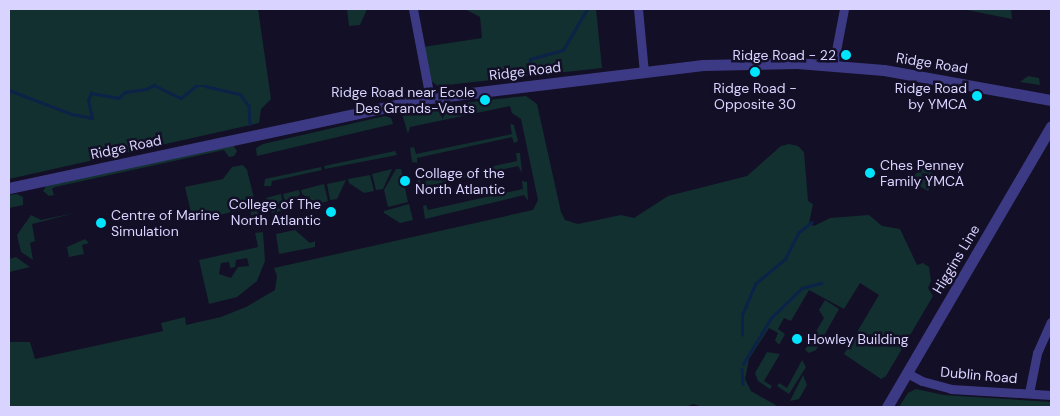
<!DOCTYPE html>
<style>
body{margin:0}
#map{position:relative;width:1060px;height:416px;overflow:hidden;background:#130f26;font-family:"DM Sans",sans-serif}
div>[style]{position:absolute}
.green>*{inset:0;background:#12302f}
.stream>*{height:2.5px;margin:-1.25px;padding:0 1.25px;transform-origin:1.25px;border-radius:1.25px;background:#0c2248}
.minor>*{height:9px;margin:-4.5px;padding:0 4.5px;transform-origin:4.5px;border-radius:4.5px;background:#3d3a85}
.tertiary>*{height:11px;margin:-5.5px;padding:0 5.5px;transform-origin:5.5px;border-radius:5.5px;background:#3d3a85}
.dots>*{width:14px;height:14px;translate:-50% -50%;box-sizing:border-box;border:2px solid #130f26;border-radius:50%}
span{translate:-50% -50%;white-space:nowrap;text-align:center;line-height:1.15;-webkit-text-stroke:5px #130f26;paint-order:stroke}
.poi-label{font-size:14px;color:#d9d4ff}
.right{translate:-100% -50%;text-align:right}
.left{translate:0 -50%;text-align:left}
.street-label{font-size:14px;color:#d9d4ff}
.frame{position:absolute;inset:0;border:10px solid #d9d4ff;pointer-events:none}
</style>
<div id="map">
<div class="green">
<div style="clip-path:polygon(9px 9px,258px 9px,271px 99px,261px 109px,259px 123px,9px 179px)"></div>
<div style="clip-path:polygon(347px 9px,367px 9px,360px 25px,349px 26px)"></div>
<div style="clip-path:polygon(465px 9px,596px 9px,602px 68px,438px 86px,431px 81px,423px 47px,482px 38px,480px 17px)"></div>
<div style="clip-path:polygon(962px 9px,1011px 9px,1012px 19px)"></div>
<div style="clip-path:polygon(1028px 76px,1039px 78px,1040px 85px,1020px 82px)"></div>
<div style="clip-path:polygon(526px 96px,537px 104px,561px 212px,565px 220px,578px 224px,621px 215px,634px 218px,668px 196px,747px 176px,781px 146px,789px 144px,798px 146px,804px 152px,808px 201px,813px 204px,809px 223px,814px 226px,830px 218px,869px 215px,882px 226px,900px 229px,917px 265px,923px 263px,929px 267px,931px 281px,928px 288px,933px 296px,886px 376px,881px 379px,844px 354px,879px 295px,860px 283px,844px 309px,809px 290px,791px 321px,784px 318px,778px 329px,785px 334px,779px 345px,775px 340px,778px 333px,769px 328px,749px 359px,745px 379px,751px 391px,779px 407px,703px 407px,693px 404px,686px 407px,9px 407px,9px 342px,30px 342px,35px 359px,163px 331px,161px 323px,185px 317px,186px 325px,221px 317px,246px 307px,275px 290px,277px 276px,274px 268px,533px 210px,538px 200px,521px 119px,512px 113px,510px 106px,410px 127px,408px 134px,403px 117px,406px 111px,480px 101px,483px 104px,487px 100px)"></div>
<div style="clip-path:polygon(385px 116px,391px 118px,393px 124px,257px 156px,256px 148px,263px 144px)"></div>
<div style="clip-path:polygon(510px 124px,514px 125px,518px 141px,514px 143px,512px 137px,417px 158px,417px 163px,412px 162px,410px 148px,414px 147px,416px 154px,512px 134px)"></div>
<div style="clip-path:polygon(233px 145px,237px 151px,234px 156px,229px 157px,224px 150px,55px 187px,52px 189px,54px 195px,49px 196px,43px 191px,46px 186px)"></div>
<div style="clip-path:polygon(395px 151px,397px 155px,325px 169px,324px 166px)"></div>
<div style="clip-path:polygon(516px 153px,520px 153px,522px 173px,518px 166px,423px 187px,424px 191px,419px 191px,417px 177px,421px 182px,517px 161px)"></div>
<div style="clip-path:polygon(243px 165px,247px 170px,259px 218px,252px 219px,250px 208px,193px 221px,185px 187px,223px 179px,232px 167px)"></div>
<div style="clip-path:polygon(321px 167px,322px 170px,272px 181px,271px 186px,264px 186px,265px 179px)"></div>
<div style="clip-path:polygon(925px 167px,936px 176px,928px 191px,919px 186px,914px 175px)"></div>
<div style="clip-path:polygon(392px 169px,383px 189px,376px 190px,372px 174px)"></div>
<div style="clip-path:polygon(396px 169px,401px 169px,408px 202px,388px 207px,384px 190px)"></div>
<div style="clip-path:polygon(370px 175px,374px 191px,364px 193px,349px 183px,348px 179px)"></div>
<div style="clip-path:polygon(346px 180px,337px 199px,330px 200px,327px 184px)"></div>
<div style="clip-path:polygon(522px 181px,527px 182px,528px 201px,524px 195px,425px 219px,423px 206px,426px 205px,428px 210px,523px 189px)"></div>
<div style="clip-path:polygon(324px 184px,328px 201px,318px 204px,302px 194px,301px 190px)"></div>
<div style="clip-path:polygon(299px 190px,300px 194px,287px 210px,283px 194px)"></div>
<div style="clip-path:polygon(17px 194px,23px 197px,23px 205px,9px 208px,9px 195px)"></div>
<div style="clip-path:polygon(281px 194px,284px 210px,272px 213px,266px 198px)"></div>
<div style="clip-path:polygon(409px 204px,413px 220px,400px 223px,384px 213px,384px 211px)"></div>
<div style="clip-path:polygon(75px 213px,32px 224px,35px 241px,30px 243px,33px 260px,21px 252px,17px 235px,31px 215px,41px 220px)"></div>
<div style="clip-path:polygon(295px 230px,310px 243px,315px 241px,315px 247px,279px 254px,276px 234px)"></div>
<div style="clip-path:polygon(evenodd,263px 232px,265px 261px,257px 281px,237px 297px,209px 304px,199px 260px,258px 247px,255px 233px,263px 232px,247px 258px,249px 266px,238px 267px,231px 278px,219px 274px,221px 263px,229px 262px,230px 268px,235px 267px,236px 260px,247px 258px)"></div>
<div style="clip-path:polygon(85px 239px,89px 243px,82px 245px,84px 254px,69px 257px,67px 247px)"></div>
<div style="clip-path:polygon(16px 257px,30px 267px,9px 272px,9px 259px)"></div>
<div style="clip-path:polygon(825px 300px,839px 309px,816px 350px,809px 353px,805px 350px,824px 318px,819px 310px)"></div>
<div style="clip-path:polygon(767px 352px,780px 354px,764px 381px,772px 386px,770px 389px,758px 381px,755px 373px)"></div>
<div style="clip-path:polygon(802px 360px,806px 367px,789px 394px,777px 386px,779px 383px,787px 388px)"></div>
<div style="clip-path:polygon(803px 375px,807px 385px,799px 399px,790px 401px)"></div>
<div style="clip-path:polygon(916px 389px,944px 395px,1051px 402px,1051px 407px,899px 407px,908px 393px)"></div>
</div>
<div class="stream">
<div style="left:528px;top:76px;width:17px;rotate:-83deg"></div>
<div style="left:530px;top:59px;width:34px;rotate:-15deg"></div>
<div style="left:563px;top:50px;width:48px;rotate:-59.7deg"></div>
<div style="left:9px;top:90px;width:67px;rotate:20.9deg"></div>
<div style="left:72px;top:114px;width:20px;rotate:11deg"></div>
<div style="left:92px;top:118px;width:18px;rotate:-103deg"></div>
<div style="left:88px;top:100px;width:8px;rotate:-67deg"></div>
<div style="left:91px;top:93px;width:28px;rotate:10deg"></div>
<div style="left:119px;top:98px;width:8px;rotate:-45deg"></div>
<div style="left:125px;top:92px;width:21px;rotate:-8deg"></div>
<div style="left:146px;top:89px;width:9px;rotate:-27deg"></div>
<div style="left:154px;top:85px;width:30px;rotate:26deg"></div>
<div style="left:181px;top:98px;width:19px;rotate:-39deg"></div>
<div style="left:196px;top:86px;width:9px"></div>
<div style="left:205px;top:86px;width:36px;rotate:13deg"></div>
<div style="left:240px;top:94px;width:15px;rotate:53deg"></div>
<div style="left:249px;top:106px;width:18px;rotate:87deg"></div>
<div style="left:742px;top:335px;width:20px;rotate:-90deg"></div>
<div style="left:742px;top:315px;width:34px;rotate:-67deg"></div>
<div style="left:755px;top:284px;width:39px;rotate:-40deg"></div>
<div style="left:785px;top:259px;width:30px;rotate:-63deg"></div>
<div style="left:799px;top:232px;width:16px;rotate:-38deg"></div>
<div style="left:743px;top:364px;width:54px;rotate:-58.7deg"></div>
<div style="left:771px;top:318px;width:43px;rotate:-44.1deg"></div>
<div style="left:802px;top:288px;width:20px;rotate:-15deg"></div>
<div style="left:742px;top:369px;width:15px;rotate:86deg"></div>
</div>
<div class="minor">
<div style="left:413px;top:9px;width:91px;rotate:79.2deg"></div>
<div style="left:638px;top:9px;width:63px;rotate:84.6deg"></div>
<div style="left:833px;top:66px;width:58px;rotate:-79.1deg"></div>
<div style="left:907px;top:373px;width:17px;rotate:28deg"></div>
<div style="left:922px;top:381px;width:30px;rotate:15deg"></div>
<div style="left:951px;top:389px;width:100px;rotate:3.4deg"></div>
<div style="left:1029px;top:393px;width:41px;rotate:-78.7deg"></div>
<div style="left:1037px;top:353px;width:34px;rotate:-66deg"></div>
</div>
<div class="tertiary">
<div style="left:9px;top:188px;width:431px;rotate:-12.1deg"></div>
<div style="left:430px;top:98px;width:275px;rotate:-6.9deg"></div>
<div style="left:703px;top:65px;width:94px;rotate:-1.2deg"></div>
<div style="left:797px;top:63px;width:87px;rotate:4.6deg"></div>
<div style="left:884px;top:70px;width:170px;rotate:10.2deg"></div>
<div style="left:887px;top:407px;width:325px;rotate:-59.7deg"></div>
</div>
<div class="dots">
<div style="left:846px;top:55px;background:#00e5ff"></div>
<div style="left:755px;top:72px;background:#00e5ff"></div>
<div style="left:977px;top:96px;background:#00e5ff"></div>
<div style="left:485px;top:100px;background:#00e5ff"></div>
<div style="left:870px;top:173px;background:#00e5ff"></div>
<div style="left:405px;top:181px;background:#00e5ff"></div>
<div style="left:331px;top:212px;background:#00e5ff"></div>
<div style="left:101px;top:223px;background:#00e5ff"></div>
<div style="left:797px;top:339px;background:#00e5ff"></div>
</div>
<div class="poi-label">
<span class="right" style="left:836px;top:55px">Ridge Road - 22</span>
<span style="left:755px;top:96px">Ridge Road -<br>Opposite 30</span>
<span class="right" style="left:967px;top:96px">Ridge Road<br>by YMCA</span>
<span class="right" style="left:475px;top:100px">Ridge Road near Ecole<br>Des Grands-Vents</span>
<span class="left" style="left:880px;top:173px">Ches Penney<br>Family YMCA</span>
<span class="left" style="left:415px;top:181px">Collage of the<br>North Atlantic</span>
<span class="right" style="left:321px;top:212px">College of The<br>North Atlantic</span>
<span class="left" style="left:111px;top:223px">Centre of Marine<br>Simulation</span>
<span class="left" style="left:807px;top:339px">Howley Building</span>
</div>
<div class="street-label">
<span style="left:932px;top:63px;rotate:9deg">Ridge Road</span>
<span style="left:525px;top:71px;rotate:-7deg">Ridge Road</span>
<span style="left:126px;top:147px;rotate:-12deg">Ridge Road</span>
<span style="left:956px;top:259px;rotate:-59deg">Higgins Line</span>
<span style="left:979px;top:375px;rotate:5deg">Dublin Road</span>
</div>
<div class="frame"></div>
</div>
